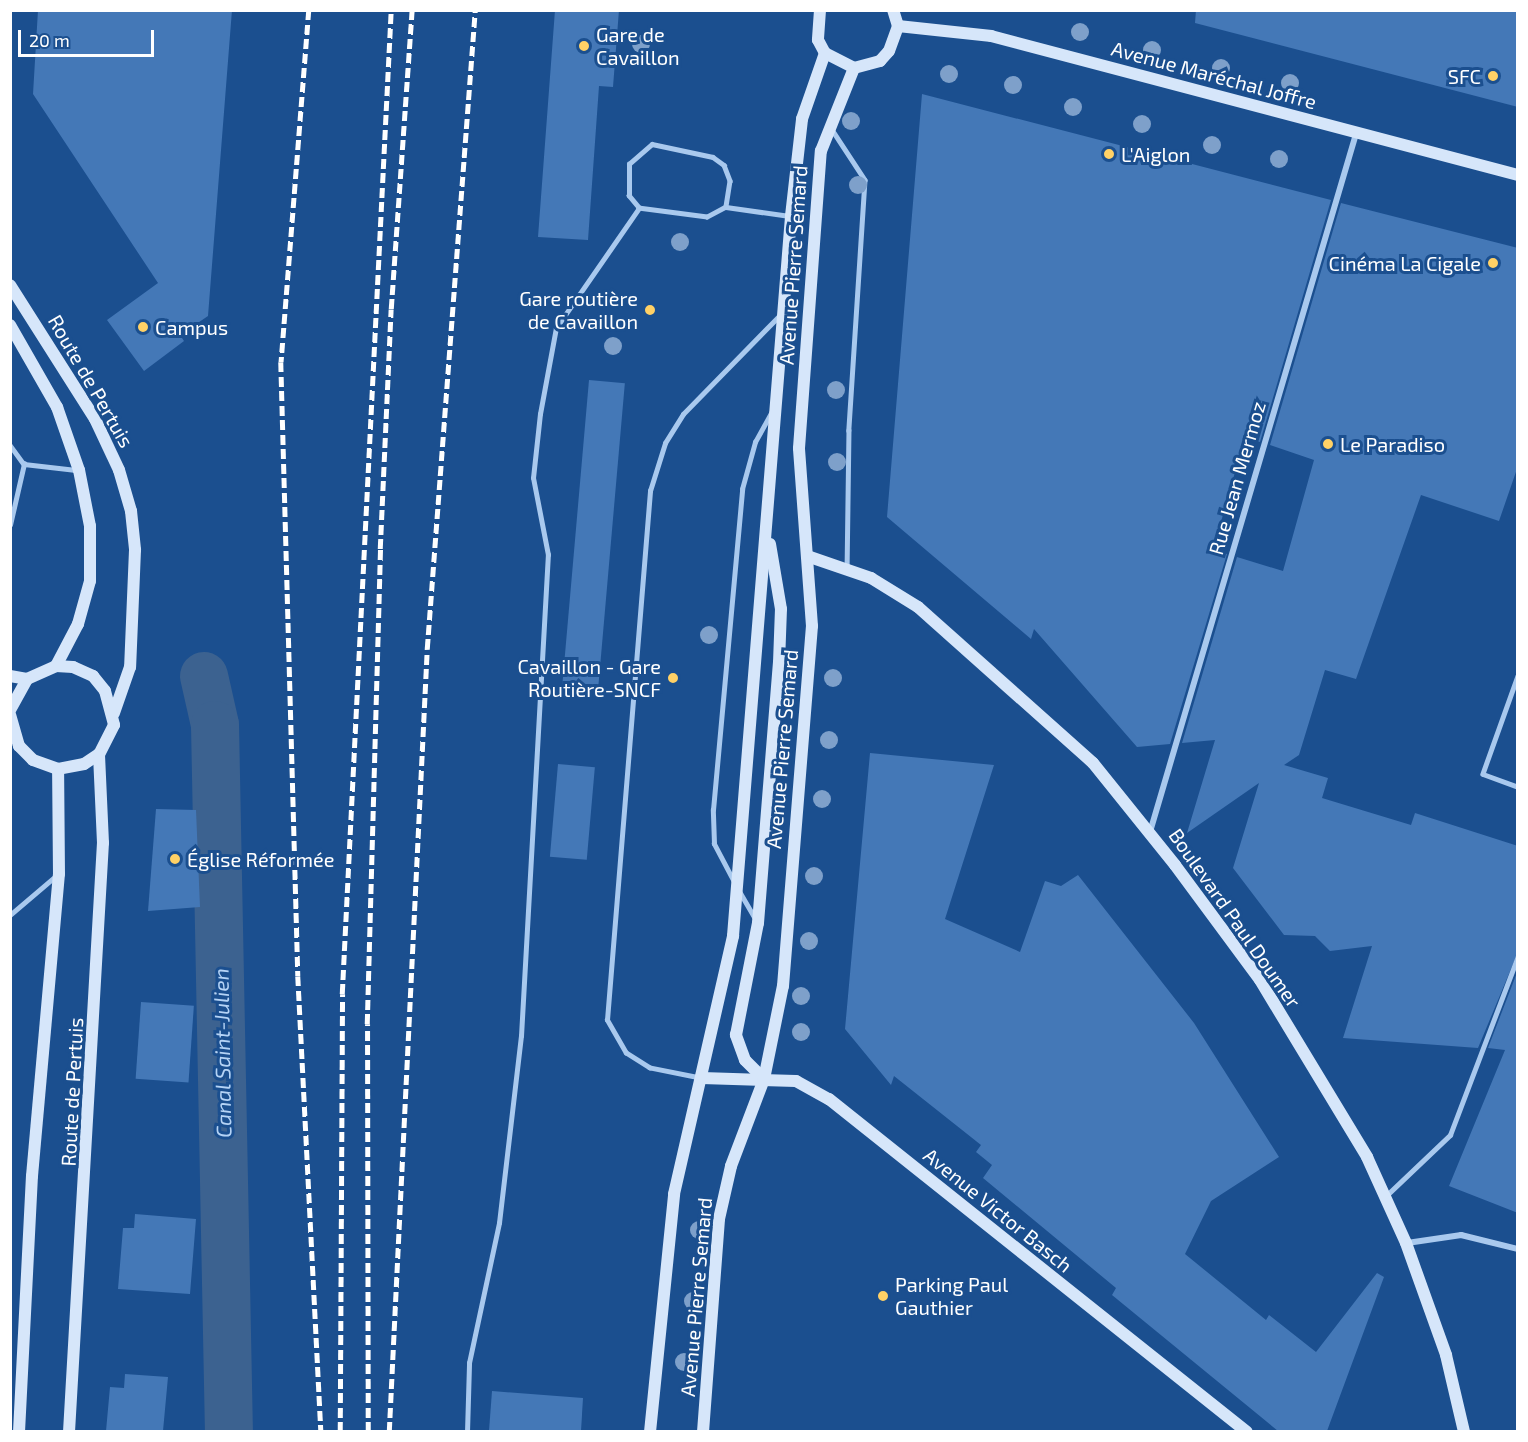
<!DOCTYPE html>
<meta charset="utf-8">
<style>
body{margin:0}
#map{position:relative;width:1528px;height:1442px;overflow:hidden;background:#1b4f8f;font-family:"Exo 2",sans-serif}
div>[style]{position:absolute}
.canal>*{height:48px;margin:-24px;padding:0 24px;transform-origin:24px;border-radius:24px;background:#3c6290}
.building>*{inset:0;background:#4478b7;transform-origin:0 0}
.lane>*{height:4.5px;margin:-2.25px;padding:0 2.25px;transform-origin:2.25px;border-radius:2.25px;background:#a9c9ee}
.street>*{height:6px;margin:-3px;padding:0 3px;transform-origin:3px;border-radius:3px;background:#a9c9ee}
.secondary>*{height:12px;margin:-6px;padding:0 6px;transform-origin:6px;border-radius:6px;background:#d6e6fa}
.rail>*{height:4.5px;margin-top:-2.25px;transform-origin:0;background:repeating-linear-gradient(90deg,#fff 0 10px,transparent 0 14.5px)}
.trees>*{width:18px;height:18px;margin:-9px;border-radius:50%;background:#7ea0ca}
.dots>*{width:16px;height:16px;translate:-50% -50%;box-sizing:border-box;border:3px solid #1b4f8f;border-radius:50%}
span{translate:-50% -50%;white-space:nowrap;text-align:center;line-height:1.15;-webkit-text-stroke:6px #1b4f8f;paint-order:stroke}
.poi-label{font-size:20px;color:#fff}
.left{translate:0 -50%;text-align:left}
.right{translate:-100% -50%;text-align:right}
.street-label{font-size:20px;color:#fff}
.water-label{font-size:21px;color:#b5d3f5;font-style:italic}
.frame{position:absolute;inset:0;border:12px solid #fff;pointer-events:none}
.scale{position:absolute;left:18px;top:30px;width:136px;height:27px;box-sizing:border-box;border:3px solid #fff;border-top:0;padding-left:8px;font-size:18px;line-height:21px;white-space:nowrap;color:#fff;-webkit-text-stroke:4px #1b4f8f;paint-order:stroke}
</style>
<div id="map">
<div class="canal">
<div style="left:204px;top:676px;width:50px;rotate:77.3deg"></div>
<div style="left:215px;top:725px;width:707px;rotate:88.87deg"></div>
</div>
<div class="building">
<div style="clip-path:polygon(38px 10px,232px 10px,208px 316px,180px 335px,184px 341px,144px 371px,107px 320px,158px 283px,33px 94px)"></div>
<div style="clip-path:polygon(555px 10px,619px 10px,613px 87px,599px 86px,588px 240px,538px 237px)"></div>
<div style="clip-path:polygon(1196px 10px,1518px 10px,1518px 107px,1195px 23px)"></div>
<div style="clip-path:polygon(922px 94px,1331px 200px,1260px 442px,1245px 437px,1213px 550px,1227px 554px,1170px 744px,1137px 747px,1034px 629px,1031px 639px,887px 517px)"></div>
<div style="clip-path:polygon(1341px 203px,1518px 248px,1518px 466px,1499px 521px,1421px 495px,1356px 679px,1325px 670px,1299px 755px,1284px 765px,1328px 778px,1322px 798px,1411px 825px,1415px 813px,1518px 846px,1518px 952px,1478px 1048px,1343px 1038px,1372px 946px,1330px 951px,1315px 936px,1284px 935px,1233px 868px,1259px 783px,1187px 833px,1215px 740px,1182px 743px,1237px 557px,1283px 571px,1314px 460px,1270px 445px)"></div>
<div style="left:589px;top:380px;width:36px;height:305px;rotate:5deg"></div>
<div style="clip-path:polygon(870px 753px,994px 765px,945px 919px,1020px 952px,1045px 881px,1061px 886px,1078px 875px,1194px 1023px,1279px 1157px,1211px 1201px,1185px 1254px,1266px 1320px,1269px 1315px,1316px 1352px,1377px 1273px,1384px 1277px,1327px 1431px,1278px 1431px,1112px 1295px,1116px 1288px,983px 1178px,992px 1165px,976px 1152px,981px 1145px,894px 1076px,891px 1085px,845px 1029px)"></div>
<div style="left:558px;top:764px;width:37px;height:93px;rotate:5deg"></div>
<div style="clip-path:polygon(156px 809px,196px 810px,200px 907px,148px 911px)"></div>
<div style="clip-path:polygon(1518px 970px,1518px 1213px,1449px 1186px,1505px 1050px,1488px 1048px)"></div>
<div style="left:141px;top:1002px;width:53px;height:77px;rotate:4deg"></div>
<div style="clip-path:polygon(135px 1214px,196px 1219px,190px 1294px,118px 1289px,123px 1228px,134px 1228px)"></div>
<div style="clip-path:polygon(125px 1374px,168px 1377px,163px 1431px,106px 1431px,110px 1387px,124px 1388px)"></div>
<div style="clip-path:polygon(492px 1391px,583px 1398px,581px 1431px,489px 1431px)"></div>
</div>
<div class="lane">
<div style="left:831px;top:128px;width:62px;rotate:56.8deg"></div>
<div style="left:865px;top:180px;width:251px;rotate:93.7deg"></div>
<div style="left:849px;top:430px;width:138px;rotate:90.8deg"></div>
<div style="left:652px;top:144px;width:62px;rotate:12deg"></div>
<div style="left:713px;top:157px;width:14px;rotate:36deg"></div>
<div style="left:724px;top:165px;width:17px;rotate:69deg"></div>
<div style="left:730px;top:181px;width:26px;rotate:99deg"></div>
<div style="left:726px;top:207px;width:21px;rotate:152deg"></div>
<div style="left:707px;top:217px;width:69px;rotate:-172.5deg"></div>
<div style="left:639px;top:208px;width:16px;rotate:-130deg"></div>
<div style="left:629px;top:196px;width:32px;rotate:-90deg"></div>
<div style="left:629px;top:164px;width:30px;rotate:-41deg"></div>
<div style="left:726px;top:207px;width:64px;rotate:8.1deg"></div>
<div style="left:10px;top:445px;width:24px;rotate:54deg"></div>
<div style="left:24px;top:464px;width:52px;rotate:6.6deg"></div>
<div style="left:10px;top:525px;width:63px;rotate:-77.1deg"></div>
<div style="left:1518px;top:676px;width:104px;rotate:109.7deg"></div>
<div style="left:1483px;top:774px;width:37px;rotate:20deg"></div>
<div style="left:734px;top:882px;width:43px;rotate:-117.8deg"></div>
<div style="left:714px;top:844px;width:34px;rotate:-92deg"></div>
<div style="left:713px;top:810px;width:322px;rotate:-84.8deg"></div>
<div style="left:742px;top:489px;width:49px;rotate:-74.5deg"></div>
<div style="left:755px;top:442px;width:35px;rotate:-61deg"></div>
<div style="left:740px;top:892px;width:30px;rotate:60deg"></div>
<div style="left:10px;top:915px;width:62px;rotate:-40.4deg"></div>
<div style="left:700px;top:1078px;width:51px;rotate:-168.7deg"></div>
<div style="left:650px;top:1068px;width:28px;rotate:-148deg"></div>
<div style="left:626px;top:1053px;width:38px;rotate:-120deg"></div>
<div style="left:607px;top:1020px;width:531px;rotate:-85.35deg"></div>
<div style="left:650px;top:491px;width:50px;rotate:-72.6deg"></div>
<div style="left:665px;top:443px;width:34px;rotate:-58deg"></div>
<div style="left:683px;top:414px;width:137px;rotate:-45.6deg"></div>
<div style="left:1387px;top:1195px;width:87px;rotate:-43.6deg"></div>
<div style="left:1450px;top:1135px;width:191px;rotate:-69.2deg"></div>
<div style="left:467px;top:1432px;width:69px;rotate:-88.3deg"></div>
<div style="left:469px;top:1363px;width:143px;rotate:-77.9deg"></div>
<div style="left:499px;top:1223px;width:188px;rotate:-83.3deg"></div>
<div style="left:521px;top:1036px;width:482px;rotate:-86.8deg"></div>
<div style="left:548px;top:555px;width:78px;rotate:-101deg"></div>
<div style="left:533px;top:478px;width:64px;rotate:-83.8deg"></div>
<div style="left:540px;top:414px;width:87px;rotate:-79.5deg"></div>
<div style="left:556px;top:328px;width:146px;rotate:-55.3deg"></div>
</div>
<div class="street">
<div style="left:1150px;top:832px;width:728px;rotate:-73.56deg"></div>
<div style="left:1407px;top:1243px;width:55px;rotate:-8.4deg"></div>
<div style="left:1461px;top:1235px;width:59px;rotate:13.8deg"></div>
</div>
<div class="secondary">
<div style="left:820px;top:10px;width:30px;rotate:94deg"></div>
<div style="left:818px;top:40px;width:15px;rotate:62deg"></div>
<div style="left:825px;top:53px;width:33px;rotate:27deg"></div>
<div style="left:854px;top:68px;width:27px;rotate:-15deg"></div>
<div style="left:880px;top:61px;width:13px;rotate:-48deg"></div>
<div style="left:889px;top:51px;width:27px;rotate:-70deg"></div>
<div style="left:898px;top:26px;width:17px;rotate:-107deg"></div>
<div style="left:898px;top:26px;width:94px;rotate:6.1deg"></div>
<div style="left:991px;top:36px;width:545px;rotate:14.78deg"></div>
<div style="left:10px;top:285px;width:159px;rotate:57.6deg"></div>
<div style="left:95px;top:419px;width:56px;rotate:64.8deg"></div>
<div style="left:119px;top:470px;width:43px;rotate:73.7deg"></div>
<div style="left:131px;top:511px;width:39px;rotate:84deg"></div>
<div style="left:135px;top:550px;width:117px;rotate:92.4deg"></div>
<div style="left:130px;top:667px;width:49px;rotate:109.2deg"></div>
<div style="left:10px;top:325px;width:95px;rotate:60.2deg"></div>
<div style="left:57px;top:407px;width:67px;rotate:70.8deg"></div>
<div style="left:79px;top:470px;width:57px;rotate:78.9deg"></div>
<div style="left:90px;top:526px;width:55px;rotate:90deg"></div>
<div style="left:90px;top:581px;width:45px;rotate:105.6deg"></div>
<div style="left:78px;top:624px;width:47px;rotate:117.6deg"></div>
<div style="left:810px;top:557px;width:65px;rotate:19deg"></div>
<div style="left:871px;top:578px;width:55px;rotate:31.7deg"></div>
<div style="left:918px;top:607px;width:234px;rotate:41.7deg"></div>
<div style="left:1093px;top:763px;width:131px;rotate:51.2deg"></div>
<div style="left:1175px;top:865px;width:143px;rotate:53.5deg"></div>
<div style="left:1260px;top:980px;width:207px;rotate:58.8deg"></div>
<div style="left:1367px;top:1157px;width:94px;rotate:65.6deg"></div>
<div style="left:1406px;top:1243px;width:119px;rotate:70.3deg"></div>
<div style="left:1446px;top:1355px;width:79px;rotate:76.8deg"></div>
<div style="left:10px;top:676px;width:17px;rotate:10deg"></div>
<div style="left:10px;top:710px;width:35px;rotate:-61deg"></div>
<div style="left:27px;top:679px;width:32px;rotate:-24deg"></div>
<div style="left:56px;top:666px;width:17px;rotate:3deg"></div>
<div style="left:73px;top:667px;width:22px;rotate:24deg"></div>
<div style="left:93px;top:676px;width:19px;rotate:51deg"></div>
<div style="left:105px;top:691px;width:35px;rotate:75deg"></div>
<div style="left:114px;top:725px;width:33px;rotate:117deg"></div>
<div style="left:99px;top:754px;width:18px;rotate:146deg"></div>
<div style="left:84px;top:764px;width:26px;rotate:169deg"></div>
<div style="left:58px;top:769px;width:27px;rotate:-160deg"></div>
<div style="left:33px;top:760px;width:20px;rotate:-135deg"></div>
<div style="left:19px;top:746px;width:32px;rotate:-106deg"></div>
<div style="left:702px;top:1078px;width:94px;rotate:1.8deg"></div>
<div style="left:796px;top:1081px;width:38px;rotate:29deg"></div>
<div style="left:829px;top:1099px;width:534px;rotate:38.54deg"></div>
<div style="left:764px;top:1079px;width:27px;rotate:-135deg"></div>
<div style="left:745px;top:1060px;width:27px;rotate:-110deg"></div>
<div style="left:736px;top:1035px;width:114px;rotate:-78.9deg"></div>
<div style="left:758px;top:923px;width:261px;rotate:-85.4deg"></div>
<div style="left:779px;top:663px;width:54px;rotate:-87.9deg"></div>
<div style="left:781px;top:609px;width:66px;rotate:-99.6deg"></div>
<div style="left:19px;top:1432px;width:256px;rotate:-87.1deg"></div>
<div style="left:32px;top:1176px;width:303px;rotate:-84.9deg"></div>
<div style="left:59px;top:874px;width:105px;rotate:-90.5deg"></div>
<div style="left:69px;top:1432px;width:590px;rotate:-86.7deg"></div>
<div style="left:103px;top:843px;width:89px;rotate:-92.6deg"></div>
<div style="left:650px;top:1432px;width:239px;rotate:-84.2deg"></div>
<div style="left:674px;top:1194px;width:265px;rotate:-77.1deg"></div>
<div style="left:733px;top:936px;width:722px;rotate:-85.39deg"></div>
<div style="left:791px;top:216px;width:98px;rotate:-83.5deg"></div>
<div style="left:802px;top:119px;width:70px;rotate:-70.8deg"></div>
<div style="left:703px;top:1432px;width:214px;rotate:-85.7deg"></div>
<div style="left:719px;top:1219px;width:54px;rotate:-77.2deg"></div>
<div style="left:731px;top:1166px;width:93px;rotate:-69.2deg"></div>
<div style="left:764px;top:1079px;width:95px;rotate:-78.5deg"></div>
<div style="left:783px;top:986px;width:361px;rotate:-85.4deg"></div>
<div style="left:812px;top:626px;width:178px;rotate:-94.2deg"></div>
<div style="left:799px;top:448px;width:298px;rotate:-85.8deg"></div>
<div style="left:821px;top:151px;width:89px;rotate:-68.3deg"></div>
</div>
<div class="rail">
<div style="left:309px;top:10px;width:353px;rotate:94.5deg"></div>
<div style="left:281px;top:362px;width:614px;rotate:88.41deg"></div>
<div style="left:298px;top:976px;width:457px;rotate:87.1deg"></div>
<div style="left:340px;top:1432px;width:438px;rotate:-89.7deg"></div>
<div style="left:342px;top:994px;width:985px;rotate:-87.15deg"></div>
<div style="left:368px;top:1432px;width:408px;rotate:-90.1deg"></div>
<div style="left:367px;top:1024px;width:475px;rotate:-88.4deg"></div>
<div style="left:380px;top:549px;width:240px;rotate:-87.4deg"></div>
<div style="left:391px;top:309px;width:300px;rotate:-86deg"></div>
<div style="left:389px;top:1432px;width:784px;rotate:-87.22deg"></div>
<div style="left:427px;top:649px;width:641px;rotate:-85.7deg"></div>
</div>
<div class="trees">
<div style="left:1080px;top:32px"></div>
<div style="left:641px;top:44px"></div>
<div style="left:1152px;top:50px"></div>
<div style="left:1221px;top:68px"></div>
<div style="left:949px;top:74px"></div>
<div style="left:1290px;top:83px"></div>
<div style="left:1013px;top:85px"></div>
<div style="left:1073px;top:107px"></div>
<div style="left:851px;top:121px"></div>
<div style="left:1142px;top:124px"></div>
<div style="left:1212px;top:145px"></div>
<div style="left:1279px;top:159px"></div>
<div style="left:858px;top:185px"></div>
<div style="left:680px;top:242px"></div>
<div style="left:613px;top:346px"></div>
<div style="left:836px;top:390px"></div>
<div style="left:837px;top:462px"></div>
<div style="left:709px;top:635px"></div>
<div style="left:833px;top:678px"></div>
<div style="left:829px;top:740px"></div>
<div style="left:822px;top:799px"></div>
<div style="left:814px;top:876px"></div>
<div style="left:809px;top:941px"></div>
<div style="left:801px;top:996px"></div>
<div style="left:801px;top:1032px"></div>
<div style="left:699px;top:1230px"></div>
<div style="left:693px;top:1301px"></div>
<div style="left:684px;top:1362px"></div>
</div>
<div class="dots">
<div style="left:584px;top:46px;background:#ffd166"></div>
<div style="left:1493px;top:76px;background:#ffd166"></div>
<div style="left:1109px;top:154px;background:#ffd166"></div>
<div style="left:1493px;top:263px;background:#ffd166"></div>
<div style="left:650px;top:310px;background:#ffd166"></div>
<div style="left:143px;top:327px;background:#ffd166"></div>
<div style="left:1328px;top:444px;background:#ffd166"></div>
<div style="left:673px;top:678px;background:#ffd166"></div>
<div style="left:175px;top:859px;background:#ffd166"></div>
<div style="left:883px;top:1296px;background:#ffd166"></div>
</div>
<div class="poi-label">
<span class="left" style="left:596px;top:46px">Gare de<br>Cavaillon</span>
<span class="right" style="left:1481px;top:76px">SFC</span>
<span class="left" style="left:1121px;top:154px">L'Aiglon</span>
<span class="right" style="left:1481px;top:263px">Cinéma La Cigale</span>
<span class="right" style="left:638px;top:310px">Gare routière<br>de Cavaillon</span>
<span class="left" style="left:155px;top:327px">Campus</span>
<span class="left" style="left:1340px;top:444px">Le Paradiso</span>
<span class="right" style="left:661px;top:678px">Cavaillon - Gare<br>Routière-SNCF</span>
<span class="left" style="left:187px;top:859px">Église Réformée</span>
<span class="left" style="left:895px;top:1296px">Parking Paul<br>Gauthier</span>
</div>
<div class="street-label">
<span style="left:1214px;top:75px;rotate:15deg">Avenue Maréchal Joffre</span>
<span style="left:793px;top:265px;rotate:-86deg">Avenue Pierre Semard</span>
<span style="left:91px;top:381px;rotate:60deg">Route de Pertuis</span>
<span style="left:1237px;top:478px;rotate:-74deg">Rue Jean Mermoz</span>
<span style="left:782px;top:749px;rotate:-85deg">Avenue Pierre Semard</span>
<span style="left:1235px;top:918px;rotate:55deg">Boulevard Paul Doumer</span>
<span style="left:72px;top:1092px;rotate:-87deg">Route de Pertuis</span>
<span style="left:998px;top:1210px;rotate:39deg">Avenue Victor Basch</span>
<span style="left:696px;top:1297px;rotate:-85deg">Avenue Pierre Semard</span>
</div>
<div class="water-label">
<span style="left:222px;top:1053px;rotate:-91deg">Canal Saint-Julien</span>
</div>
<div class="frame"></div>
<div class="scale">20 m</div>
</div>
